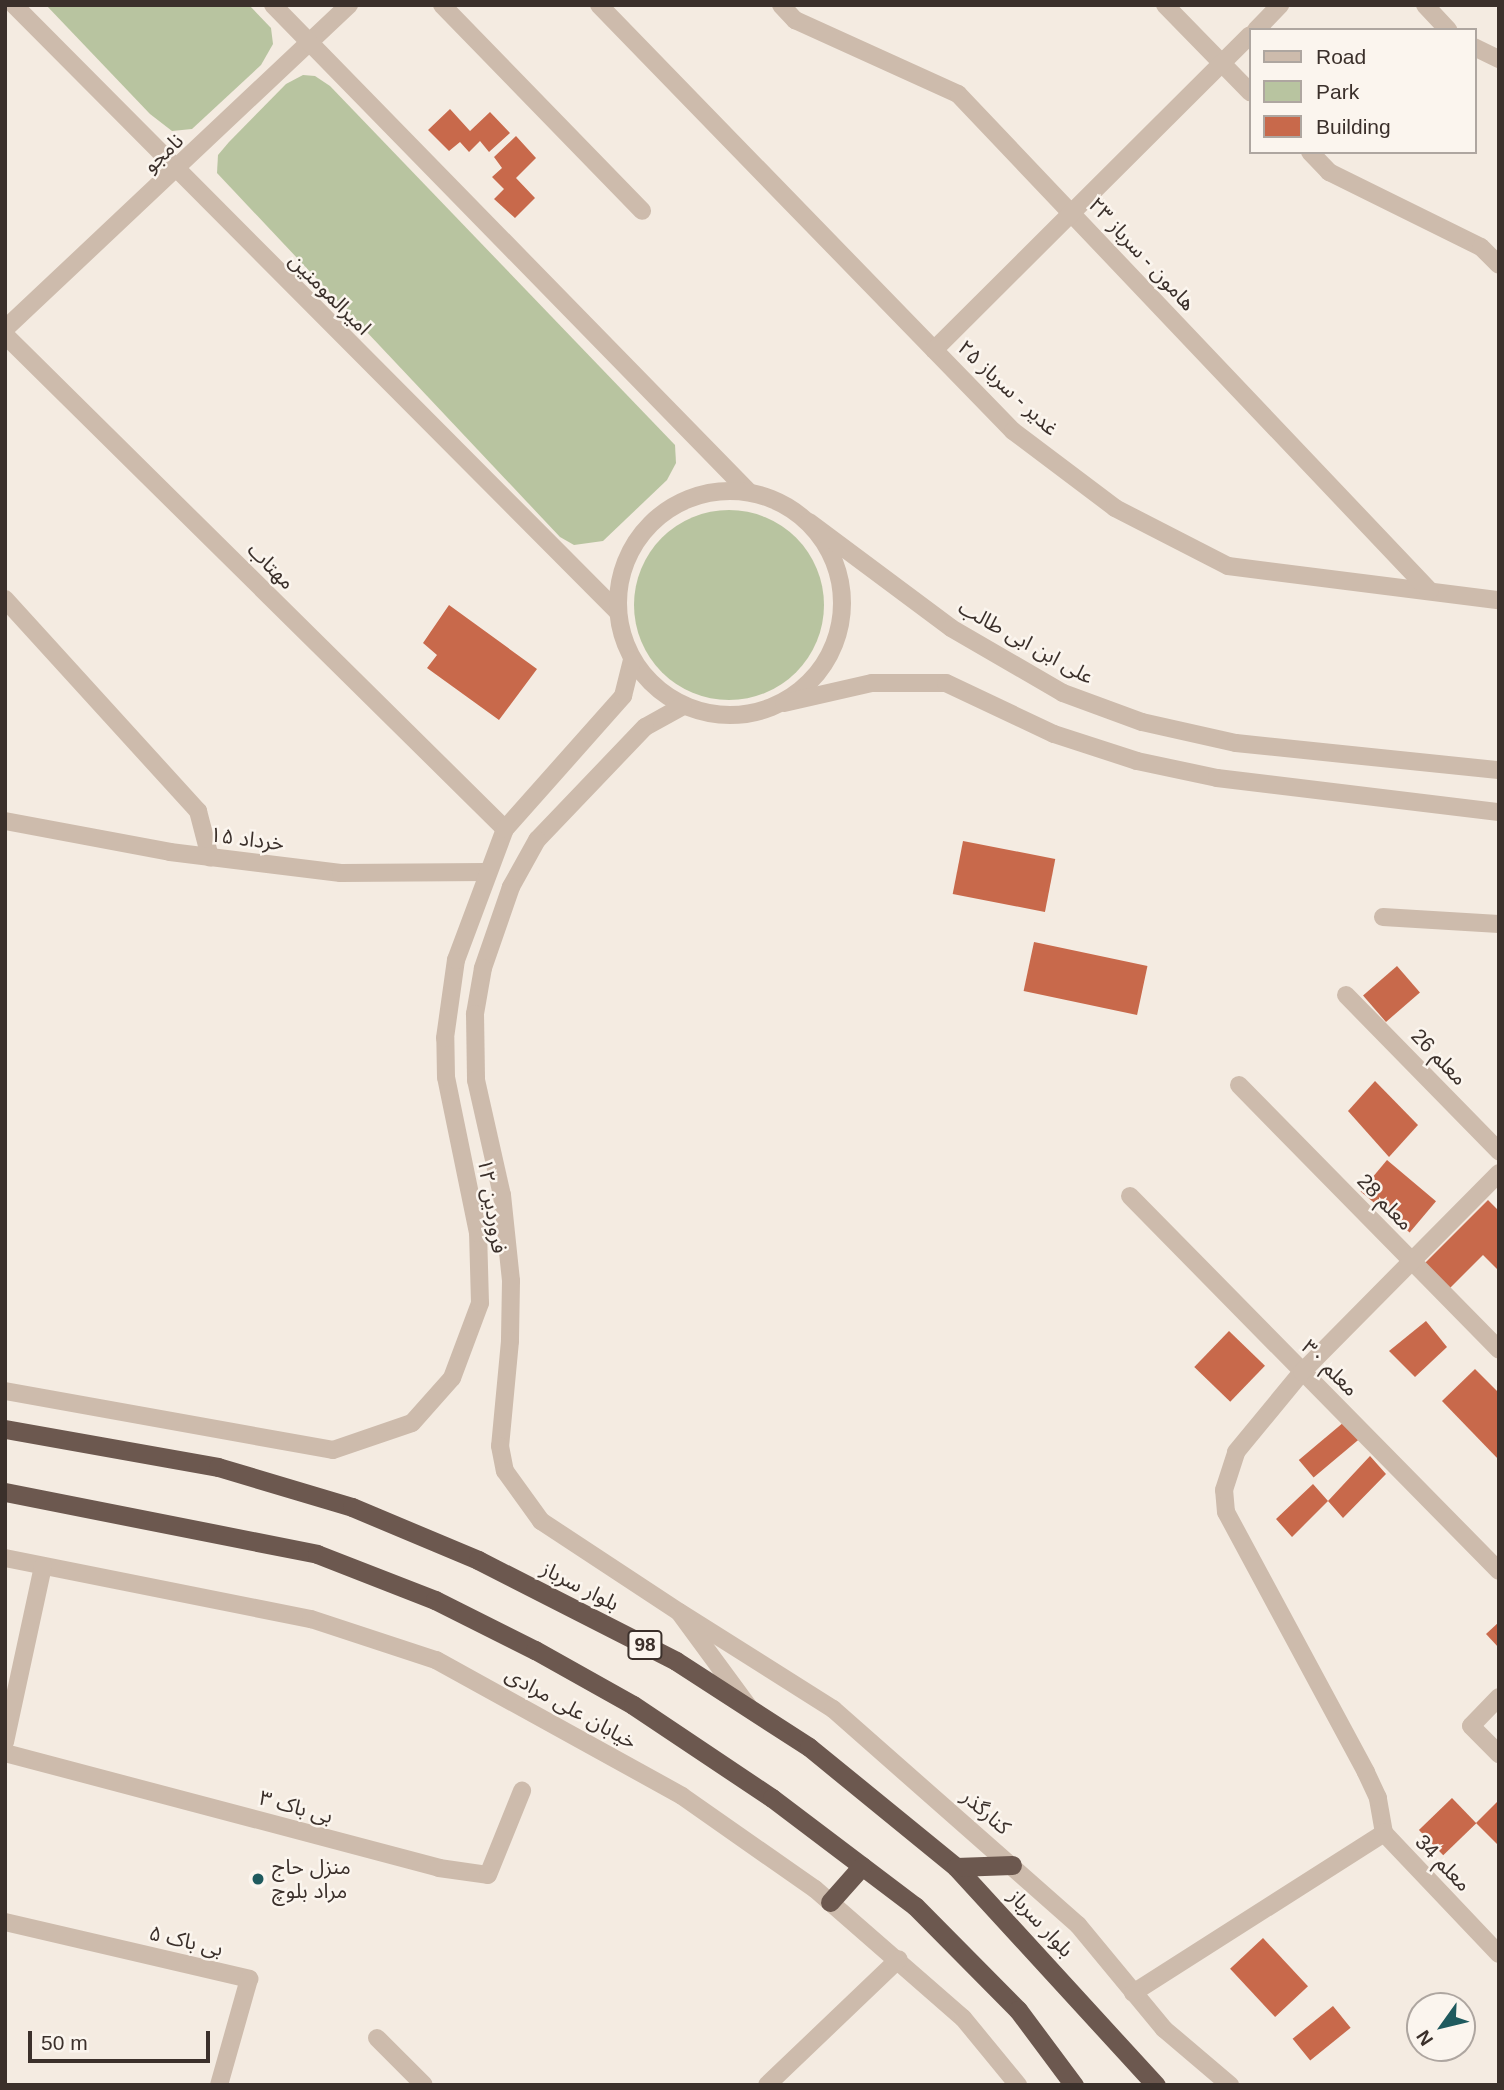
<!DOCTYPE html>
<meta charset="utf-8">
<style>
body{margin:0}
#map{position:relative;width:1504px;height:2090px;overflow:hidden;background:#f4ebe1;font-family:Arial,"Noto Sans Arabic",sans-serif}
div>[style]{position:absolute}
.green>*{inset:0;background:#b8c4a0}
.round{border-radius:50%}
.building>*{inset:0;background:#c8694b;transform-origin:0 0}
.minor>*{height:18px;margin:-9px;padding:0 9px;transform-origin:9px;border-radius:9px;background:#cdbbac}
.tertiary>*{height:18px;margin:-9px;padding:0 9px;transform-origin:9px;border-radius:9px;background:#cdbbac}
.tertiary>.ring{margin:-9px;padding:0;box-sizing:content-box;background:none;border:18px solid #cdbbac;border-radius:50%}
.trunk>*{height:19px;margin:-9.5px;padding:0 9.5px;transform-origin:9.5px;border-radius:9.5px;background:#6c584f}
.dots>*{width:19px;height:19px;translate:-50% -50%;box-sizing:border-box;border:4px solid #fbf5ee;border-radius:50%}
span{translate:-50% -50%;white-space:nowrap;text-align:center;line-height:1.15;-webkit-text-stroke:5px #fbf5ee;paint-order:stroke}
.shield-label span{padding:2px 5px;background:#fbf5ee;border:2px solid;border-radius:5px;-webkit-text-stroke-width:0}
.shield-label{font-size:19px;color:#3b302b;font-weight:700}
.street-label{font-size:21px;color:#3b302b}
.poi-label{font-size:21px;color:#3b302b}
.left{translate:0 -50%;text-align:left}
.frame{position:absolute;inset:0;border:7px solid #3b302b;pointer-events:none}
.legend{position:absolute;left:1249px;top:28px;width:228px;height:126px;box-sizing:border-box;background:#fbf5ee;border:2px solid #aea6a0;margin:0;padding:9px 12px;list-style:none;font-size:21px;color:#3b302b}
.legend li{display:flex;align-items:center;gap:14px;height:35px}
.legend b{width:35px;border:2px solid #aea6a0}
.north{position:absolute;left:1406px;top:1992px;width:70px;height:70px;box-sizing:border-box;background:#fbf5ee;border:2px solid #aea6a0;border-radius:50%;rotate:236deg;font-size:19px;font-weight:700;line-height:28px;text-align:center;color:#3b302b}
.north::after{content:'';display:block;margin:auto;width:24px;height:32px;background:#1f5a5e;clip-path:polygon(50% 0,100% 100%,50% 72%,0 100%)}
.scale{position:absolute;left:28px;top:2031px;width:182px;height:32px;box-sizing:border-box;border:4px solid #3b302b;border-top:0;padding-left:9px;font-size:21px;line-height:24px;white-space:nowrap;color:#3b302b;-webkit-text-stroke:5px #fbf5ee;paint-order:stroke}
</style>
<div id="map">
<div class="green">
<div style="clip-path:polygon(46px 5px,249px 5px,271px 28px,273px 44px,261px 65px,192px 129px,172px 131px,150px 114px)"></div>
<div style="clip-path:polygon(303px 75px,315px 76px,330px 86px,675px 445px,676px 463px,667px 480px,603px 541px,574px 545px,560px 537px,217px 173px,218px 155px,229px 142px,286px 84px)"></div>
<div class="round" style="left:634px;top:510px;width:190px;height:190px"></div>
</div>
<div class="building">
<div style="clip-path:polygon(450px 109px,470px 131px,490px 112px,510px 133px,489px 152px,480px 141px,469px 152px,460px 142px,449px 151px,428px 130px)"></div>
<div style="clip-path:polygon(516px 136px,536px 158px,516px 178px,535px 198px,515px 218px,494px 199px,504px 189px,492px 177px,502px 168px,494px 157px)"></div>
<div style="clip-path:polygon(449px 605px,537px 669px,499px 720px,427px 668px,437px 655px,423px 643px)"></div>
<div style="left:963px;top:841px;width:94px;height:54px;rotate:11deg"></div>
<div style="left:1034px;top:942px;width:116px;height:50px;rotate:12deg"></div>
<div style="left:1397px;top:966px;width:35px;height:45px;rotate:49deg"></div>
<div style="clip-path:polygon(1375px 1081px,1418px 1125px,1389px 1157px,1348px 1111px)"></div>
<div style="left:1387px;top:1160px;width:64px;height:41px;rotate:40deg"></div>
<div style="clip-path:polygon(1488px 1200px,1499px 1211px,1499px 1271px,1483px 1255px,1447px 1291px,1422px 1266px)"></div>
<div style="clip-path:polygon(1426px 1321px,1447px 1347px,1415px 1377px,1389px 1351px)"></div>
<div style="left:1229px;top:1331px;width:50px;height:50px;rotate:44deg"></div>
<div style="clip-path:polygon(1475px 1369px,1499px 1393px,1499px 1460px,1442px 1401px)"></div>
<div style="left:1344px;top:1422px;width:23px;height:59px;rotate:50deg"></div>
<div style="clip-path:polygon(1370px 1456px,1386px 1474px,1343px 1518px,1328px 1501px,1292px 1537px,1276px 1519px,1313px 1484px,1328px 1501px)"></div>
<div style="clip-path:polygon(1499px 1622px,1499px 1648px,1486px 1634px)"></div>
<div style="left:1452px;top:1798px;width:35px;height:46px;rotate:46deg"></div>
<div style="clip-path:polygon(1499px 1800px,1499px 1846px,1476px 1823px)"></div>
<div style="left:1263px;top:1938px;width:66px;height:45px;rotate:47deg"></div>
<div style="left:1333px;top:2006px;width:28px;height:52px;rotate:51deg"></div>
</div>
<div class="minor">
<div style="left:442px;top:5px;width:287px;rotate:45.8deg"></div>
<div style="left:599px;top:5px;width:594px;rotate:45.82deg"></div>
<div style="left:1013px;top:431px;width:128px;rotate:37deg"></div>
<div style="left:1115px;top:508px;width:127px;rotate:27.2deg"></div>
<div style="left:1228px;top:566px;width:273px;rotate:7.2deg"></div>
<div style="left:781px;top:5px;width:21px;rotate:47deg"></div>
<div style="left:795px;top:20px;width:179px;rotate:24.4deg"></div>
<div style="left:958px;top:94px;width:685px;rotate:46.48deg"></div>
<div style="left:1165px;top:5px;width:122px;rotate:45.7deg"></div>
<div style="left:1425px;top:5px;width:34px;rotate:47deg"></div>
<div style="left:1256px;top:30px;width:35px;rotate:-46deg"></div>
<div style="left:1474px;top:47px;width:28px;rotate:26deg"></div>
<div style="left:1310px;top:152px;width:28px;rotate:46deg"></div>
<div style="left:1329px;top:172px;width:169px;rotate:26.3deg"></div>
<div style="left:1481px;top:247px;width:25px;rotate:45deg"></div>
<div style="left:5px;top:329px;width:473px;rotate:-43.3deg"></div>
<div style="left:934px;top:350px;width:446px;rotate:-44.9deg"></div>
<div style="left:5px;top:599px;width:287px;rotate:47.7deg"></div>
<div style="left:198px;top:811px;width:48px;rotate:75.4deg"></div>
<div style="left:5px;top:821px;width:168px;rotate:10.6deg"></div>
<div style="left:170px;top:852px;width:172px;rotate:7deg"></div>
<div style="left:341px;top:873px;width:145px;rotate:-0.4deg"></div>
<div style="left:1383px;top:917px;width:116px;rotate:3.5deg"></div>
<div style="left:1346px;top:995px;width:219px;rotate:45.6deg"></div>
<div style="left:1239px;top:1085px;width:371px;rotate:45.5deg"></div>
<div style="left:1130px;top:1196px;width:526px;rotate:45.46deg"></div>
<div style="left:5px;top:1558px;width:312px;rotate:11.3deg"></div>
<div style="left:311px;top:1619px;width:132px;rotate:18.2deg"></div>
<div style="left:436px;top:1660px;width:281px;rotate:28.9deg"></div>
<div style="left:682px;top:1796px;width:162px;rotate:35deg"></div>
<div style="left:815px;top:1889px;width:196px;rotate:41.1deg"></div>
<div style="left:963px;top:2018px;width:87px;rotate:50.6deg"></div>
<div style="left:681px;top:1613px;width:180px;rotate:32.3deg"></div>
<div style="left:833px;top:1709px;width:327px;rotate:41.4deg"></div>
<div style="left:1078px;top:1925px;width:135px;rotate:50.4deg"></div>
<div style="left:1164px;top:2029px;width:87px;rotate:40.3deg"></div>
<div style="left:1499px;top:1697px;width:40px;rotate:134deg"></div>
<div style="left:1471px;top:1726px;width:40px;rotate:45deg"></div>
<div style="left:5px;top:1753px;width:449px;rotate:14.8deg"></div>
<div style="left:439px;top:1868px;width:49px;rotate:8.1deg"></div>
<div style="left:488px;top:1875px;width:91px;rotate:-68deg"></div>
<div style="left:1384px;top:1833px;width:36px;rotate:-100deg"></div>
<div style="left:1378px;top:1798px;width:29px;rotate:-115deg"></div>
<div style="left:1366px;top:1772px;width:295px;rotate:-118.3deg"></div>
<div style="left:1226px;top:1512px;width:22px;rotate:-95deg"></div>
<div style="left:1224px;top:1490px;width:40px;rotate:-72deg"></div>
<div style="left:1236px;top:1452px;width:104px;rotate:-50.5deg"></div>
<div style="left:1302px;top:1372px;width:280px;rotate:-45.3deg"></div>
<div style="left:1384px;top:1833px;width:167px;rotate:46.5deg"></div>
<div style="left:5px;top:1922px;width:251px;rotate:13.1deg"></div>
<div style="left:249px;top:1979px;width:110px;rotate:105.8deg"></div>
<div style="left:1133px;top:1993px;width:298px;rotate:-32.5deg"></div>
<div style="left:377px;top:2038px;width:66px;rotate:45deg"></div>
<div style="left:767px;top:2085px;width:182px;rotate:-43.7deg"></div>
</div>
<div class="tertiary">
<div style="left:14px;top:5px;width:855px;rotate:45.14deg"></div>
<div style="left:273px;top:5px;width:680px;rotate:45.66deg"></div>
<div style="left:5px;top:335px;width:703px;rotate:44.65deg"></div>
<div class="ring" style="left:618px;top:491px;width:206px;height:206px"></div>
<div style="left:809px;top:522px;width:177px;rotate:36.7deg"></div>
<div style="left:951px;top:628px;width:129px;rotate:30.1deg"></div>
<div style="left:1063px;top:693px;width:84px;rotate:20.2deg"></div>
<div style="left:1142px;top:722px;width:96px;rotate:12.6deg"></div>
<div style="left:1236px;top:743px;width:264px;rotate:5.9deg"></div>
<div style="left:784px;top:703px;width:90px;rotate:-12.8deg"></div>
<div style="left:872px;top:683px;width:74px"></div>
<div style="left:946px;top:683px;width:119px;rotate:25.3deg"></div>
<div style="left:1054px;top:734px;width:87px;rotate:18deg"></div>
<div style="left:1137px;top:761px;width:82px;rotate:12deg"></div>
<div style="left:1217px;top:778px;width:284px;rotate:6.9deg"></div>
<div style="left:683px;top:706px;width:43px;rotate:151.1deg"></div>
<div style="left:645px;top:727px;width:156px;rotate:133.7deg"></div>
<div style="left:537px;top:840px;width:54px;rotate:119deg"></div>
<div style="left:511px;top:887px;width:86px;rotate:109.1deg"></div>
<div style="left:483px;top:968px;width:47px;rotate:99.9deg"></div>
<div style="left:475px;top:1014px;width:66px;rotate:89.1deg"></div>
<div style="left:476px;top:1080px;width:118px;rotate:77.3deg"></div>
<div style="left:502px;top:1195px;width:86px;rotate:84deg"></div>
<div style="left:511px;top:1281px;width:60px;rotate:91deg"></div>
<div style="left:510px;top:1341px;width:105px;rotate:95.4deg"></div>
<div style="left:500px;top:1446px;width:25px;rotate:79deg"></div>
<div style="left:505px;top:1471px;width:62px;rotate:54.2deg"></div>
<div style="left:541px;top:1521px;width:165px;rotate:33.4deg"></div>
<div style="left:679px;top:1612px;width:117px;rotate:53.7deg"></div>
<div style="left:5px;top:1391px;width:333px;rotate:10.2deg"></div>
<div style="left:333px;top:1450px;width:83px;rotate:-18.9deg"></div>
<div style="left:412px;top:1423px;width:60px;rotate:-48.4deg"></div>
<div style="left:452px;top:1378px;width:80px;rotate:-69.5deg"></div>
<div style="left:480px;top:1303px;width:70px;rotate:-91.6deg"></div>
<div style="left:478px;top:1233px;width:159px;rotate:-101.6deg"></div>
<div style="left:446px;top:1077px;width:39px;rotate:-91deg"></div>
<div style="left:445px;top:1038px;width:79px;rotate:-82deg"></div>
<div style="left:456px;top:960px;width:140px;rotate:-69.5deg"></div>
<div style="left:505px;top:829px;width:178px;rotate:-48.4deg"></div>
<div style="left:623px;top:696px;width:37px;rotate:-76deg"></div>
<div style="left:5px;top:1742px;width:180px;rotate:-77.8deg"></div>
</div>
<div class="trunk">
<div style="left:5px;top:1429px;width:216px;rotate:10.1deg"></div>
<div style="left:218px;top:1467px;width:140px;rotate:16.6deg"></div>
<div style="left:352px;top:1507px;width:137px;rotate:22.8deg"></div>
<div style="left:478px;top:1560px;width:222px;rotate:27deg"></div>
<div style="left:676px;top:1661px;width:158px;rotate:32.9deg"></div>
<div style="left:809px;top:1747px;width:190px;rotate:39.2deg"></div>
<div style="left:956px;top:1867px;width:296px;rotate:47.5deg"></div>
<div style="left:5px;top:1492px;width:318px;rotate:11.2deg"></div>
<div style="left:317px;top:1554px;width:127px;rotate:21.3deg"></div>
<div style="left:435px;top:1600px;width:112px;rotate:26.6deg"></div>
<div style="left:535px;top:1650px;width:112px;rotate:29.3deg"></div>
<div style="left:633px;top:1705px;width:167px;rotate:33.8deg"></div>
<div style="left:772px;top:1798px;width:179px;rotate:37.1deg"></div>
<div style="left:915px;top:1906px;width:146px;rotate:45.3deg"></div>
<div style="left:1018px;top:2010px;width:94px;rotate:53.3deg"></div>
<div style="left:956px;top:1867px;width:56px;rotate:-2deg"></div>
<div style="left:830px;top:1902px;width:48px;rotate:-48.4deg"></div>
</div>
<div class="dots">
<div style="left:258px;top:1879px;background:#1f5a5e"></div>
</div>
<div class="shield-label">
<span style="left:645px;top:1645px">98</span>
</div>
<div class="street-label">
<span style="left:163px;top:153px;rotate:-43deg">نامجو</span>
<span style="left:1142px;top:254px;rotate:47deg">هامون - سرباز ۲۳</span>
<span style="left:330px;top:294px;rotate:45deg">امیرالمومنین</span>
<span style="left:1008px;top:388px;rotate:43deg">غدیر - سرباز ۲۵</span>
<span style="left:271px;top:566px;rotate:45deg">مهتاب</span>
<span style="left:1026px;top:642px;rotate:29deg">علی ابن ابی طالب</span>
<span style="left:247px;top:839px;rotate:7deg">۱۵ خرداد</span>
<span style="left:1439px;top:1057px;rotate:46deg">معلم 26</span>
<span style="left:1385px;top:1202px;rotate:46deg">معلم 28</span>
<span style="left:492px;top:1206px;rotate:81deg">۱۲ فروردین</span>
<span style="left:1330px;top:1368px;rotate:45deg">معلم ۳۰</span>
<span style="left:580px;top:1586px;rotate:27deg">بلوار سرباز</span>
<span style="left:571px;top:1708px;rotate:29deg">خیابان علی مرادی</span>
<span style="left:296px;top:1807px;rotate:15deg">بی باک ۳</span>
<span style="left:986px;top:1812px;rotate:41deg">کنارگذر</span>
<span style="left:1443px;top:1863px;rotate:46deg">معلم 34</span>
<span style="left:1041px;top:1923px;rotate:47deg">بلوار سرباز</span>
<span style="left:186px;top:1941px;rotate:13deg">بی باک ۵</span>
</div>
<div class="poi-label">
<span class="left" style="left:272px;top:1879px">منزل حاج<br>مراد بلوچ</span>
</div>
<div class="frame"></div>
<ul class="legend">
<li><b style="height:9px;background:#cdbbac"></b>Road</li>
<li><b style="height:19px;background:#b8c4a0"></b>Park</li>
<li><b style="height:19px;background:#c8694b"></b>Building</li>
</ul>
<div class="north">N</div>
<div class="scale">50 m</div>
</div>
